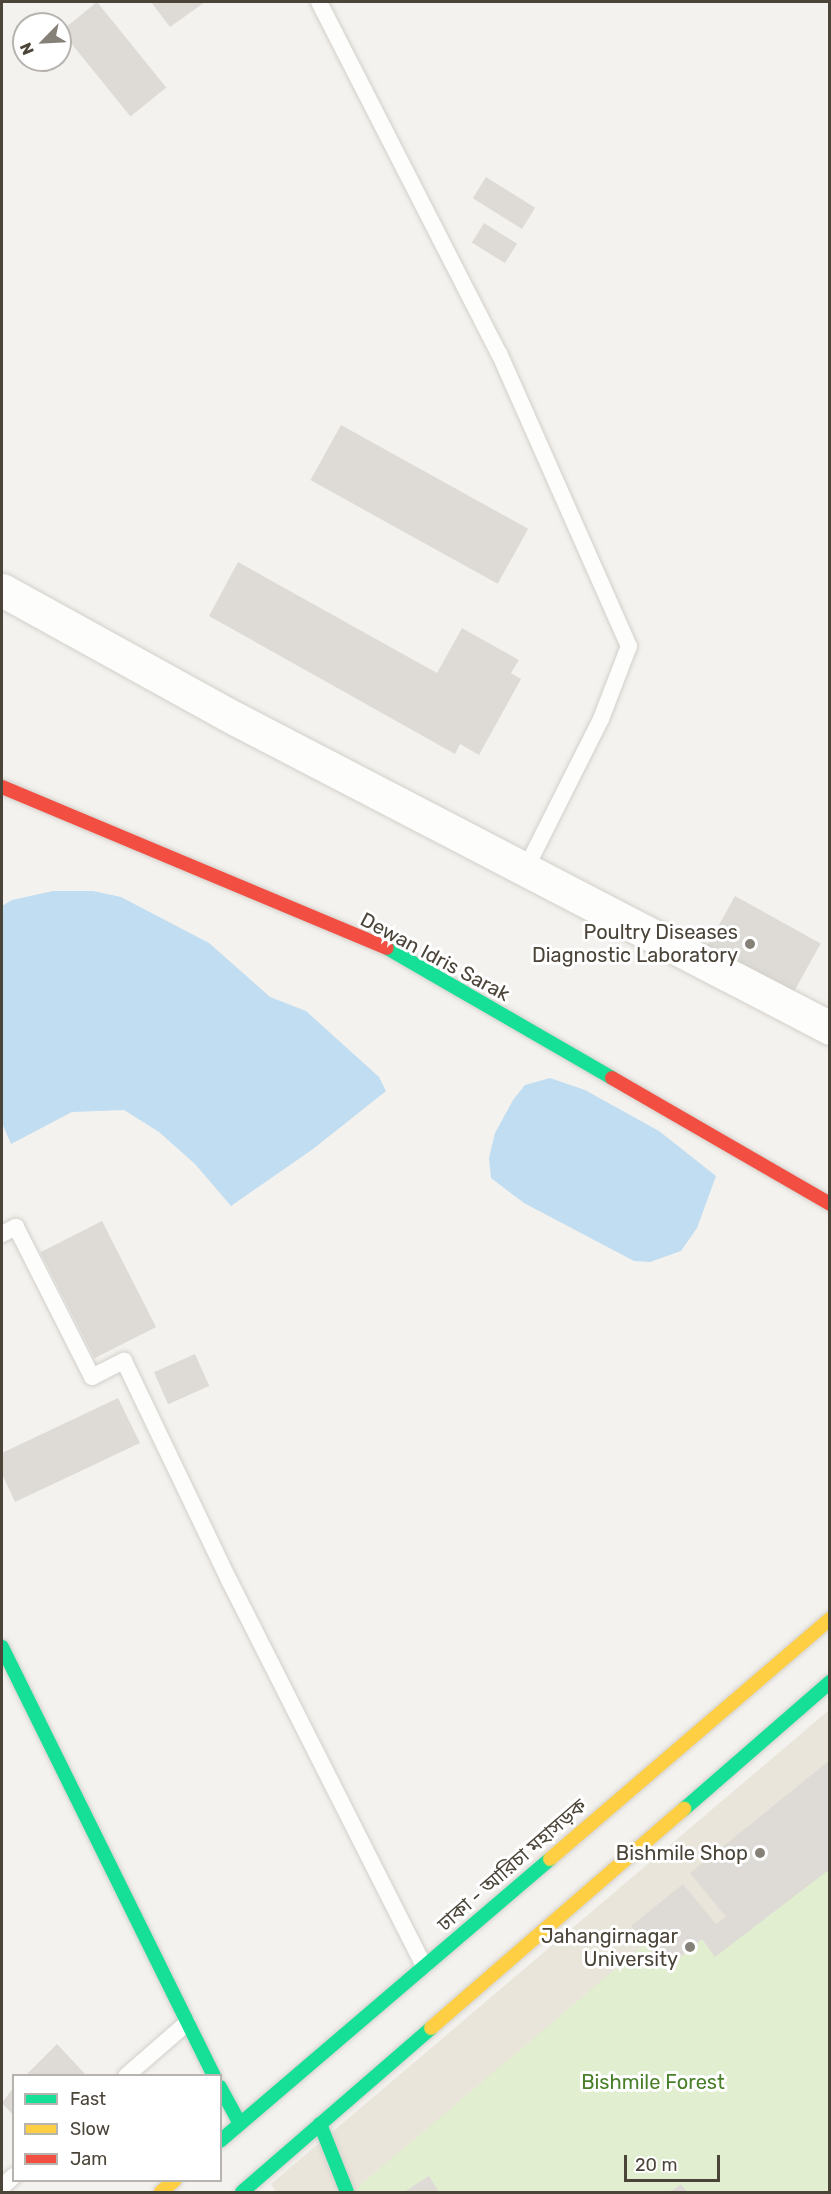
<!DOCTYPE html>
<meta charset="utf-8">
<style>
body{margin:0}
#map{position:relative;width:831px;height:2194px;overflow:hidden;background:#f4f2ee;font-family:Rubik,"Noto Sans Bengali",sans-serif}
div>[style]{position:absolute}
.education>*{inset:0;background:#eae5da}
.green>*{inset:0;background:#e1eecf}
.water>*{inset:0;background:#c0ddf1}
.building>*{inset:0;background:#dedbd6;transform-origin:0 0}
.roads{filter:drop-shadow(0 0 2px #d2d0cb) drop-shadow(0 0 2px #d2d0cb)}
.lane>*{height:16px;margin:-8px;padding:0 8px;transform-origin:8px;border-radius:8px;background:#fdfdfc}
.street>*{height:33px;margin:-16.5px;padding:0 16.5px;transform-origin:16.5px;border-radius:16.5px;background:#fdfdfc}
.fast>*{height:14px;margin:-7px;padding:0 7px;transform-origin:7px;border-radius:7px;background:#16e098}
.slow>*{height:14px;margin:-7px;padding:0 7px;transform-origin:7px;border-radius:7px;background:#ffcf43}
.jam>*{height:14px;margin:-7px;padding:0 7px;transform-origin:7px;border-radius:7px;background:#f24e42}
.dots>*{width:16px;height:16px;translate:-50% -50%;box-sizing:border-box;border:3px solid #fff;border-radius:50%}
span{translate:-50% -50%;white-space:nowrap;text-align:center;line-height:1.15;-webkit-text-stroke:6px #fff;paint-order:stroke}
.poi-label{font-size:20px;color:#4b4439}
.right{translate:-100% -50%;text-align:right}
.street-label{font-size:20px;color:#4b4439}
.park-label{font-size:20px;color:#4a7f2a}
.frame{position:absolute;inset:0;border:3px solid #4b4439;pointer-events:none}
.legend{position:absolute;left:12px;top:2074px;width:210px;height:108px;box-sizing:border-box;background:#fff;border:2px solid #b7b4b0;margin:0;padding:8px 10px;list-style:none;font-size:18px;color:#4b4439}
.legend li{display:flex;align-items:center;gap:12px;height:30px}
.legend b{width:30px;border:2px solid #b7b4b0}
.north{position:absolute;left:12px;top:12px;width:60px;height:60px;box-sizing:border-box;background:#fff;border:2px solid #b7b4b0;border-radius:50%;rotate:246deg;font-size:16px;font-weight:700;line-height:24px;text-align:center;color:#4b4439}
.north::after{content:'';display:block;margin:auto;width:21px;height:27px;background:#868178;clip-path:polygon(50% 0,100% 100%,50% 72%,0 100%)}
.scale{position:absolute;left:624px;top:2155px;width:96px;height:27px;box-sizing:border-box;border:3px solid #4b4439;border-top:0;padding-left:8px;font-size:18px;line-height:21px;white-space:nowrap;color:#4b4439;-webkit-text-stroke:4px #fff;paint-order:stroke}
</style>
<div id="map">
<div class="education">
<div style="clip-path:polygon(829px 1710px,829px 2192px,276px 2192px,271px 2184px)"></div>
</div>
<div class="green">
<div style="clip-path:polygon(829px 1835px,829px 2192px,352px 2192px,645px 1944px,666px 1969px)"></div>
</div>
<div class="water">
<div style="clip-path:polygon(53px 891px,93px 891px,121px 897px,209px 943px,270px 997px,306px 1011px,379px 1077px,386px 1091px,313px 1149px,231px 1206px,195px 1164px,159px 1132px,124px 1110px,72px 1112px,11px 1144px,2px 1123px,2px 906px,12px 900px)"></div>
<div style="clip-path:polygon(550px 1078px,585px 1090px,659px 1131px,716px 1176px,697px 1228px,681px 1251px,650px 1262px,634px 1261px,524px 1203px,491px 1178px,489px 1158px,495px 1133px,513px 1100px,525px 1085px)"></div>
</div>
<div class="building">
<div style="left:97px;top:2px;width:110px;height:46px;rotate:51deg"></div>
<div style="clip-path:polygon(151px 2px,205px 2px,170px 27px)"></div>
<div style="left:486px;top:177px;width:58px;height:25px;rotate:32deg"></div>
<div style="left:484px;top:223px;width:39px;height:23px;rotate:32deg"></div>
<div style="left:341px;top:425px;width:214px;height:63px;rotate:29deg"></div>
<div style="clip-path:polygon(238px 562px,437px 673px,462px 628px,519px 660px,511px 673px,521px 679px,479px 755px,460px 744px,455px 754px,209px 616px)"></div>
<div style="left:735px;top:896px;width:98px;height:57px;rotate:29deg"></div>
<div style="left:102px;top:1221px;width:119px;height:69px;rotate:63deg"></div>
<div style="left:195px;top:1354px;width:35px;height:45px;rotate:66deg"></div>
<div style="clip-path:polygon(118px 1398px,140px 1443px,15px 1502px,2px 1474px,2px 1453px)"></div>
<div style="clip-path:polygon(830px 1760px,830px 1869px,715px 1957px,702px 1939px,666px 1969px,631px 1926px,683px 1884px,716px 1924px,726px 1917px,690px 1873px)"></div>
<div style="clip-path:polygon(57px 2044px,87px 2076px,25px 2076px)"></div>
<div style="clip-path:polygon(14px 2087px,14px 2116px,2px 2103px)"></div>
<div style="clip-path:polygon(429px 2176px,439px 2192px,404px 2192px)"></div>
<div style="clip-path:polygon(681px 2184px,687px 2192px,670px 2192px)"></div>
</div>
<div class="roads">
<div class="lane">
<div style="left:319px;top:2px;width:394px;rotate:62.9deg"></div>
<div style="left:499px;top:353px;width:321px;rotate:66.1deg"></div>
<div style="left:629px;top:646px;width:78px;rotate:111deg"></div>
<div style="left:601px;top:719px;width:169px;rotate:116.7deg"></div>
<div style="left:2px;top:1234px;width:16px;rotate:-27deg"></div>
<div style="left:16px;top:1227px;width:168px;rotate:63.1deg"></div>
<div style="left:92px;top:1377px;width:36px;rotate:-27deg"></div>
<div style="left:124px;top:1361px;width:245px;rotate:64.4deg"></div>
<div style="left:230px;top:1582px;width:430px;rotate:63.2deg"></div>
<div style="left:126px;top:2076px;width:81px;rotate:-41deg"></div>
<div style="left:2px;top:2187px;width:16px;rotate:-43deg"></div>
</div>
<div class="street">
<div style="left:2px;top:590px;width:267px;rotate:28.9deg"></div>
<div style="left:236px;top:719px;width:670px;rotate:27.48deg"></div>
</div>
<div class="fast">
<div style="left:387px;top:948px;width:260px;rotate:30deg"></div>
<div style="left:2px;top:1647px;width:479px;rotate:63.7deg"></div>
<div style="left:684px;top:1809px;width:194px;rotate:-41deg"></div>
<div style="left:220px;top:2087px;width:42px;rotate:61.6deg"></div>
<div style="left:320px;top:2124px;width:73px;rotate:68.3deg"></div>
<div style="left:220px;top:2141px;width:434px;rotate:-40.5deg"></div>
<div style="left:242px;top:2192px;width:250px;rotate:-40.9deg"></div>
</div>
<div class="slow">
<div style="left:550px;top:1859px;width:369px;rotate:-40.6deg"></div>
<div style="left:431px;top:2028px;width:335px;rotate:-40.9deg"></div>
<div style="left:161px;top:2192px;width:18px;rotate:-41deg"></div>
</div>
<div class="jam">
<div style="left:2px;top:787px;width:417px;rotate:22.7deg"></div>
<div style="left:612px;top:1078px;width:252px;rotate:30deg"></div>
</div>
</div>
<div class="dots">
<div style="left:750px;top:944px;background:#868178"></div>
<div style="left:760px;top:1853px;background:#868178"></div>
<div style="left:690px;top:1947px;background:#868178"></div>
</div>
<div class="poi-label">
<span class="right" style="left:738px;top:944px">Poultry Diseases<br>Diagnostic Laboratory</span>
<span class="right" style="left:748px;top:1853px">Bishmile Shop</span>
<span class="right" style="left:678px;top:1948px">Jahangirnagar<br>University</span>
</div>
<div class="street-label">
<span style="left:435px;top:957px;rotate:28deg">Dewan Idris Sarak</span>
<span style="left:512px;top:1865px;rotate:-41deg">ঢাকা - আরিচা মহাসড়ক</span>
</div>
<div class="park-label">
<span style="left:653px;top:2082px">Bishmile Forest</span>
</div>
<div class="frame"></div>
<ul class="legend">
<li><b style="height:8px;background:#16e098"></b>Fast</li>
<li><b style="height:8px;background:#ffcf43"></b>Slow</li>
<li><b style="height:8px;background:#f24e42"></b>Jam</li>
</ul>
<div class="north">N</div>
<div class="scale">20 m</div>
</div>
